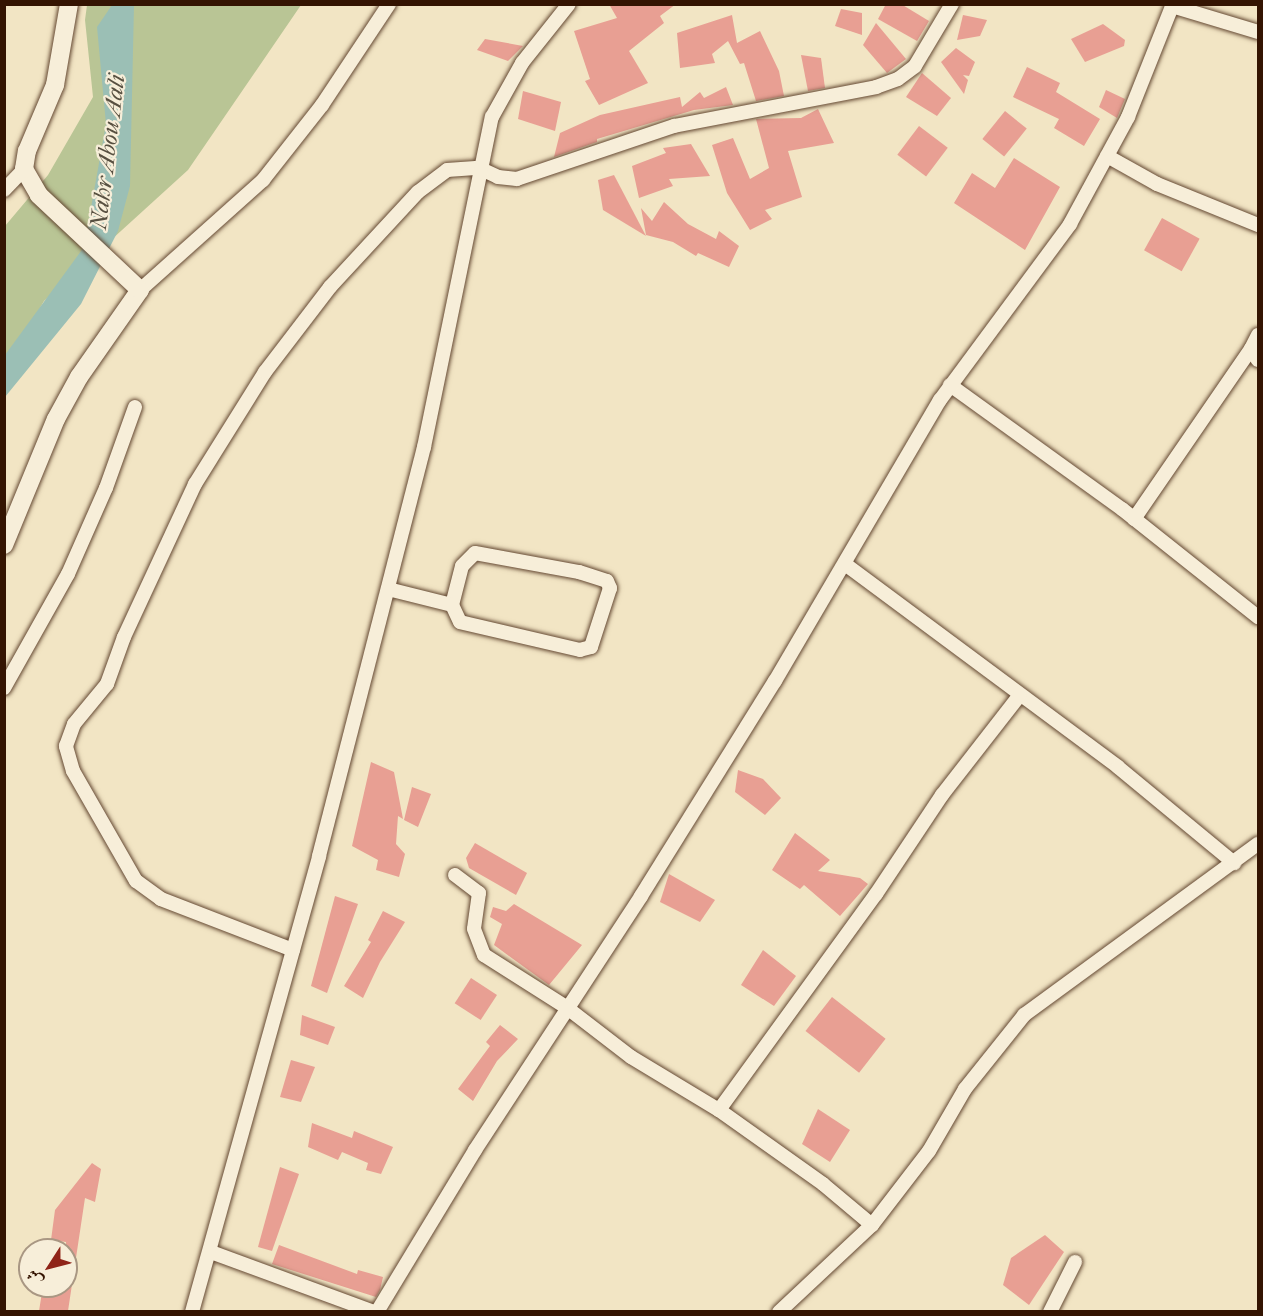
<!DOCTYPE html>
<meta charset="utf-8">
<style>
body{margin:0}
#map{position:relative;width:1263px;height:1316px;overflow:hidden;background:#f2e5c4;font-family:"IM FELL French Canon",Amiri,serif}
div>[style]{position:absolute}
.green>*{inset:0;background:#b9c595}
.water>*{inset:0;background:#9bbfb5}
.building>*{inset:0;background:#e89f93;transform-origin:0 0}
.roads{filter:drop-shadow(0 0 2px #644832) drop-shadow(0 0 2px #644832)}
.minor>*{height:14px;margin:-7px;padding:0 7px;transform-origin:7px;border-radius:7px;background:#f7eed9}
.tertiary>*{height:18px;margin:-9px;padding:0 9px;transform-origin:9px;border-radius:9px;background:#f7eed9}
span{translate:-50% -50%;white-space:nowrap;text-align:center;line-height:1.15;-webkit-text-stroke:4.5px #f7eed9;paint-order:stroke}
.water-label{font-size:24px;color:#585041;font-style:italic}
.frame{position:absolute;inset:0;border:6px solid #341402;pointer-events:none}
.north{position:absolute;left:18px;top:1238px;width:60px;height:60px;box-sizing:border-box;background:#f7eed9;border:2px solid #a99783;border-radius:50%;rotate:234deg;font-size:16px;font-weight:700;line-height:24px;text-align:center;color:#341402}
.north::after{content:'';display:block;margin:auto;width:21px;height:27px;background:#8f2418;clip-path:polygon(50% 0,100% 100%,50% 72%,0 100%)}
</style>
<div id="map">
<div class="green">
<div style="clip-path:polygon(87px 5px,301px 5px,188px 170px,44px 301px,5px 368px,5px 226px,48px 175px,93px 97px,85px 20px)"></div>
</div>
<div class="water">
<div style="clip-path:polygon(112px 5px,134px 5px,130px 186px,118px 231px,81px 304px,5px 397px,5px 355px,84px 247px,106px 124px,97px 27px)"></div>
</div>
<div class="building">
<div style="clip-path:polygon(609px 4px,676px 4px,660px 16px,664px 23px,629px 51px,648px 83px,599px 105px,585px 81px,590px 79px,574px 31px,617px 18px)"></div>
<div style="clip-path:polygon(886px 4px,901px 4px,929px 21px,917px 41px,878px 19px)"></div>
<div style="clip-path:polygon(841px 9px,862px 13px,862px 35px,835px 26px)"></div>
<div style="clip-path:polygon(732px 15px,737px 43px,760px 31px,779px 71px,784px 96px,756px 101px,744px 63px,740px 64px,728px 41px,712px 54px,715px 63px,680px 68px,677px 33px)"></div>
<div style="clip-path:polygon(963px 15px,987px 20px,980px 36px,957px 40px)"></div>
<div style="clip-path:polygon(876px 23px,906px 59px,887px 73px,863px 45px)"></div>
<div style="clip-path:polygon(1103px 24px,1125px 40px,1124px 46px,1085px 62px,1071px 39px)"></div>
<div style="clip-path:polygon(485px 39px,523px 46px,508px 61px,477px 50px)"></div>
<div style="clip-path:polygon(956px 48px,975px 62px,969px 76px,963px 75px,968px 80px,964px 94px,941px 62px)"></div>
<div style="clip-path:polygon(801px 55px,821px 58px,825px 88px,808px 91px)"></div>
<div style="clip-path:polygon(1027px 67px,1060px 83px,1056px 92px,1100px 119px,1084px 146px,1054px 128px,1059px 119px,1013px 97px)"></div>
<div style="clip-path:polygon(922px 73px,951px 98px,937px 116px,906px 97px)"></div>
<div style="clip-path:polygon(726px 87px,733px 105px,694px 110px,597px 139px,597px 142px,554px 157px,560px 133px,600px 115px,680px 97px,682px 107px,700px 92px,704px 98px)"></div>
<div style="clip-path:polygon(1106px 90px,1125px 99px,1117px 118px,1099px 107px)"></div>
<div style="clip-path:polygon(523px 91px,561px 102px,555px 131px,518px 119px)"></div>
<div style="clip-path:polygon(818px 109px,834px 143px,788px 151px,802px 197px,765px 210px,772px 219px,750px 230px,727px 193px,712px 145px,733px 138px,750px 179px,769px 168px,756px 119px,801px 118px)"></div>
<div style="left:1005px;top:111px;width:28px;height:36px;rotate:39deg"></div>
<div style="left:919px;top:126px;width:36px;height:36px;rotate:37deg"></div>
<div style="clip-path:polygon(691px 144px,710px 176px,669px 179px,673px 186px,639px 198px,632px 166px,666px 153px,663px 148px)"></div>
<div style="clip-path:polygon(1014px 158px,1060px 187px,1025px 250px,954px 203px,972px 173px,995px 188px)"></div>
<div style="clip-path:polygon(614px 175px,646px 236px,603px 210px,598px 180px)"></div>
<div style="clip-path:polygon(664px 202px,688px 224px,716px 239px,719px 231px,739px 246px,729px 267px,698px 253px,696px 256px,673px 242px,646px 235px,641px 208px,652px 221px)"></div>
<div style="left:1162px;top:218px;width:43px;height:37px;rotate:29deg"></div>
<div style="clip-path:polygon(371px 762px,394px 772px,403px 819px,398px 816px,396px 844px,405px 854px,399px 877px,376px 870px,378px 860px,352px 846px)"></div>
<div style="clip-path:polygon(738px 770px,763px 779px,781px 798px,765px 815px,735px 792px)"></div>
<div style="clip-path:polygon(412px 787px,431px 794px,418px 827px,404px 820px)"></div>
<div style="clip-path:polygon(795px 833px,830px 860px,818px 871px,860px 878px,868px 884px,840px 916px,804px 885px,800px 889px,772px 870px)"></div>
<div style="clip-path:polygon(475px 843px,527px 873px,516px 895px,469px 868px,466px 858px)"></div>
<div style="clip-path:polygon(669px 874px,715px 900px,700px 922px,660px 902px)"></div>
<div style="clip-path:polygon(335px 896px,358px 904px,327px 993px,311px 986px)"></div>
<div style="clip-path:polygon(514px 904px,582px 945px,549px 985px,494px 945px,502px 924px,490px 917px,493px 907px,506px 911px)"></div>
<div style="clip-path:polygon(383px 911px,405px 922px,380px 962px,363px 998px,344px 986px,371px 942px,368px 940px)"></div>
<div style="clip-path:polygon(763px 950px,796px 976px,774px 1006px,741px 985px)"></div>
<div style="left:471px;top:978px;width:31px;height:30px;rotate:33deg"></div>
<div style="left:832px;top:997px;width:68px;height:43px;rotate:38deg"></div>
<div style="clip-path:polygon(302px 1015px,335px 1027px,328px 1045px,300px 1035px)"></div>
<div style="clip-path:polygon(500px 1025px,518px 1039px,497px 1061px,473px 1101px,458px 1089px,490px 1046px,486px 1042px)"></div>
<div style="clip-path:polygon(291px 1060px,315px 1067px,301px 1102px,280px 1097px)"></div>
<div style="clip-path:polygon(818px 1109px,850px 1130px,830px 1162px,802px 1144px)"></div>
<div style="clip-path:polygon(312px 1123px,352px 1138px,354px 1131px,393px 1147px,381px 1174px,366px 1170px,368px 1163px,342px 1152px,338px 1160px,308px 1147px)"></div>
<div style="clip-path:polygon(92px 1163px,101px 1169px,95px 1202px,85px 1198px,68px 1311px,39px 1311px,43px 1286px,66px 1286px,66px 1242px,51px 1240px,55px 1210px)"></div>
<div style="clip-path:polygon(280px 1167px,299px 1174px,272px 1251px,258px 1247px)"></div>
<div style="clip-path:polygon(1045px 1235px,1064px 1252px,1029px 1305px,1003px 1285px,1011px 1258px)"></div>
<div style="clip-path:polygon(279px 1245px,357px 1274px,358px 1270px,383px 1277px,380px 1290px,376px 1297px,272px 1264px)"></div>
</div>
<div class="roads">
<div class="minor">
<div style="left:1172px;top:6px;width:90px;rotate:16.8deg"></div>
<div style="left:1107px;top:156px;width:57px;rotate:29.2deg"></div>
<div style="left:1157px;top:184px;width:109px;rotate:22.1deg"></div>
<div style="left:4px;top:190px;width:29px;rotate:-46deg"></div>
<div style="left:140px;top:290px;width:165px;rotate:-41.8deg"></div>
<div style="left:263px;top:180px;width:95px;rotate:-51.8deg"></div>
<div style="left:322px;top:105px;width:121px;rotate:-56.4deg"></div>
<div style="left:1258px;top:335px;width:16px;rotate:117deg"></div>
<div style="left:1251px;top:349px;width:13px;rotate:58deg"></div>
<div style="left:950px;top:385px;width:212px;rotate:35.8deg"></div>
<div style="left:1122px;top:509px;width:174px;rotate:38.5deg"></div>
<div style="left:1134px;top:519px;width:206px;rotate:-55.5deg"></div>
<div style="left:475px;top:553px;width:106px;rotate:10.4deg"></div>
<div style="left:579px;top:572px;width:29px;rotate:18deg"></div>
<div style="left:607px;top:581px;width:8px;rotate:67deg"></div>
<div style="left:610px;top:588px;width:62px;rotate:107.9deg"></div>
<div style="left:591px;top:647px;width:11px;rotate:165deg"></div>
<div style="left:580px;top:650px;width:123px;rotate:-166.9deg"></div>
<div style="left:460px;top:622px;width:19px;rotate:-115deg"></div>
<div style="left:452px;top:605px;width:40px;rotate:-75.6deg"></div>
<div style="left:462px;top:566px;width:18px;rotate:-45deg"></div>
<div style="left:845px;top:564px;width:340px;rotate:36.6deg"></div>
<div style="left:1118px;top:767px;width:151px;rotate:39.6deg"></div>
<div style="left:388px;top:589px;width:66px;rotate:14deg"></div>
<div style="left:4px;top:688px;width:131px;rotate:-60.7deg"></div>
<div style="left:68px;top:574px;width:94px;rotate:-66.2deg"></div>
<div style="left:106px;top:488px;width:86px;rotate:-70.3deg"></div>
<div style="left:455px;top:875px;width:30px;rotate:37deg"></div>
<div style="left:479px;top:893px;width:36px;rotate:98deg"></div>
<div style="left:474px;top:929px;width:28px;rotate:69deg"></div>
<div style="left:484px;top:955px;width:97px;rotate:32.4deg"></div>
<div style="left:566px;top:1007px;width:82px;rotate:37.6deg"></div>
<div style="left:631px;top:1057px;width:103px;rotate:31.1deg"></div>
<div style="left:719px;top:1110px;width:128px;rotate:35.4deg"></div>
<div style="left:823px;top:1184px;width:64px;rotate:39.9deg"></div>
<div style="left:293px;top:950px;width:142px;rotate:-158.9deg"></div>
<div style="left:161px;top:899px;width:31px;rotate:-144deg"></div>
<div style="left:136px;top:881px;width:127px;rotate:-119.8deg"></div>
<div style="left:73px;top:771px;width:26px;rotate:-106deg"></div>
<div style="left:66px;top:746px;width:23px;rotate:-70deg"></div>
<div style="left:74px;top:724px;width:52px;rotate:-50.5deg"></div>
<div style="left:107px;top:684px;width:50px;rotate:-70.1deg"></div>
<div style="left:124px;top:637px;width:169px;rotate:-65.1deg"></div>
<div style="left:195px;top:484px;width:132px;rotate:-58deg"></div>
<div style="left:265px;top:372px;width:107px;rotate:-52.6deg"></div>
<div style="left:330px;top:287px;width:129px;rotate:-47.2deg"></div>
<div style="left:418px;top:192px;width:36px;rotate:-37deg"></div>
<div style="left:447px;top:170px;width:32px;rotate:-4deg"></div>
<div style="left:479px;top:168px;width:21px;rotate:25deg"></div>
<div style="left:498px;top:177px;width:19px;rotate:6deg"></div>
<div style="left:517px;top:179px;width:166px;rotate:-18.7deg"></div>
<div style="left:674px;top:126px;width:206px;rotate:-10.9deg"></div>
<div style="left:876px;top:87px;width:23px;rotate:-20deg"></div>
<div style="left:898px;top:79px;width:21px;rotate:-37deg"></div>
<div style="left:915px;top:66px;width:72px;rotate:-59.2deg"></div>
<div style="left:719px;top:1110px;width:267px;rotate:-54deg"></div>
<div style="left:876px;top:894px;width:119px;rotate:-56.3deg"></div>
<div style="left:942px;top:795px;width:125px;rotate:-52.1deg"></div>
<div style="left:211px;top:1252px;width:174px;rotate:20.2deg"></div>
<div style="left:192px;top:1312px;width:473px;rotate:-74.4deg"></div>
<div style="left:319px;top:856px;width:422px;rotate:-75.6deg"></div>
<div style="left:424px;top:447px;width:337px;rotate:-78.4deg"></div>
<div style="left:492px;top:117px;width:62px;rotate:-60.9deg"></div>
<div style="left:522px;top:63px;width:75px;rotate:-51.5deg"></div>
<div style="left:377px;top:1312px;width:189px;rotate:-58.8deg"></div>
<div style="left:475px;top:1150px;width:303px;rotate:-56.8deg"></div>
<div style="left:641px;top:896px;width:253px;rotate:-58.1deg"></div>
<div style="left:775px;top:681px;width:326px;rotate:-59.6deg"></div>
<div style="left:940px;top:400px;width:219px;rotate:-53.5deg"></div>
<div style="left:1070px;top:224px;width:122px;rotate:-61.5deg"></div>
<div style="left:1128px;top:117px;width:122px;rotate:-68.3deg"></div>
<div style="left:779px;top:1312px;width:127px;rotate:-43.1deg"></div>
<div style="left:872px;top:1225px;width:93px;rotate:-52.4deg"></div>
<div style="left:929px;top:1151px;width:72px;rotate:-59.9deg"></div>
<div style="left:965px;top:1089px;width:95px;rotate:-51.4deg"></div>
<div style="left:1024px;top:1015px;width:290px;rotate:-36.2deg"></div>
<div style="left:1050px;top:1312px;width:56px;rotate:-63.4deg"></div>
</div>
<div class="tertiary">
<div style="left:4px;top:545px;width:136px;rotate:-67.6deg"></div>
<div style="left:56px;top:419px;width:48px;rotate:-61.3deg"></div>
<div style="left:79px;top:377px;width:106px;rotate:-55deg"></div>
<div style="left:140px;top:290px;width:139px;rotate:-136.8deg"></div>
<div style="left:39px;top:195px;width:30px;rotate:-120deg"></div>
<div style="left:24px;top:169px;width:18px;rotate:-81deg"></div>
<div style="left:27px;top:151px;width:72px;rotate:-67deg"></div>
<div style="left:55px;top:85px;width:82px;rotate:-80.2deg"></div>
</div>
</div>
<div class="water-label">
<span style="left:108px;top:152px;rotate:-83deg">Nahr Abou Aali</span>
</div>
<div class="frame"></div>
<div class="north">ش</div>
</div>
